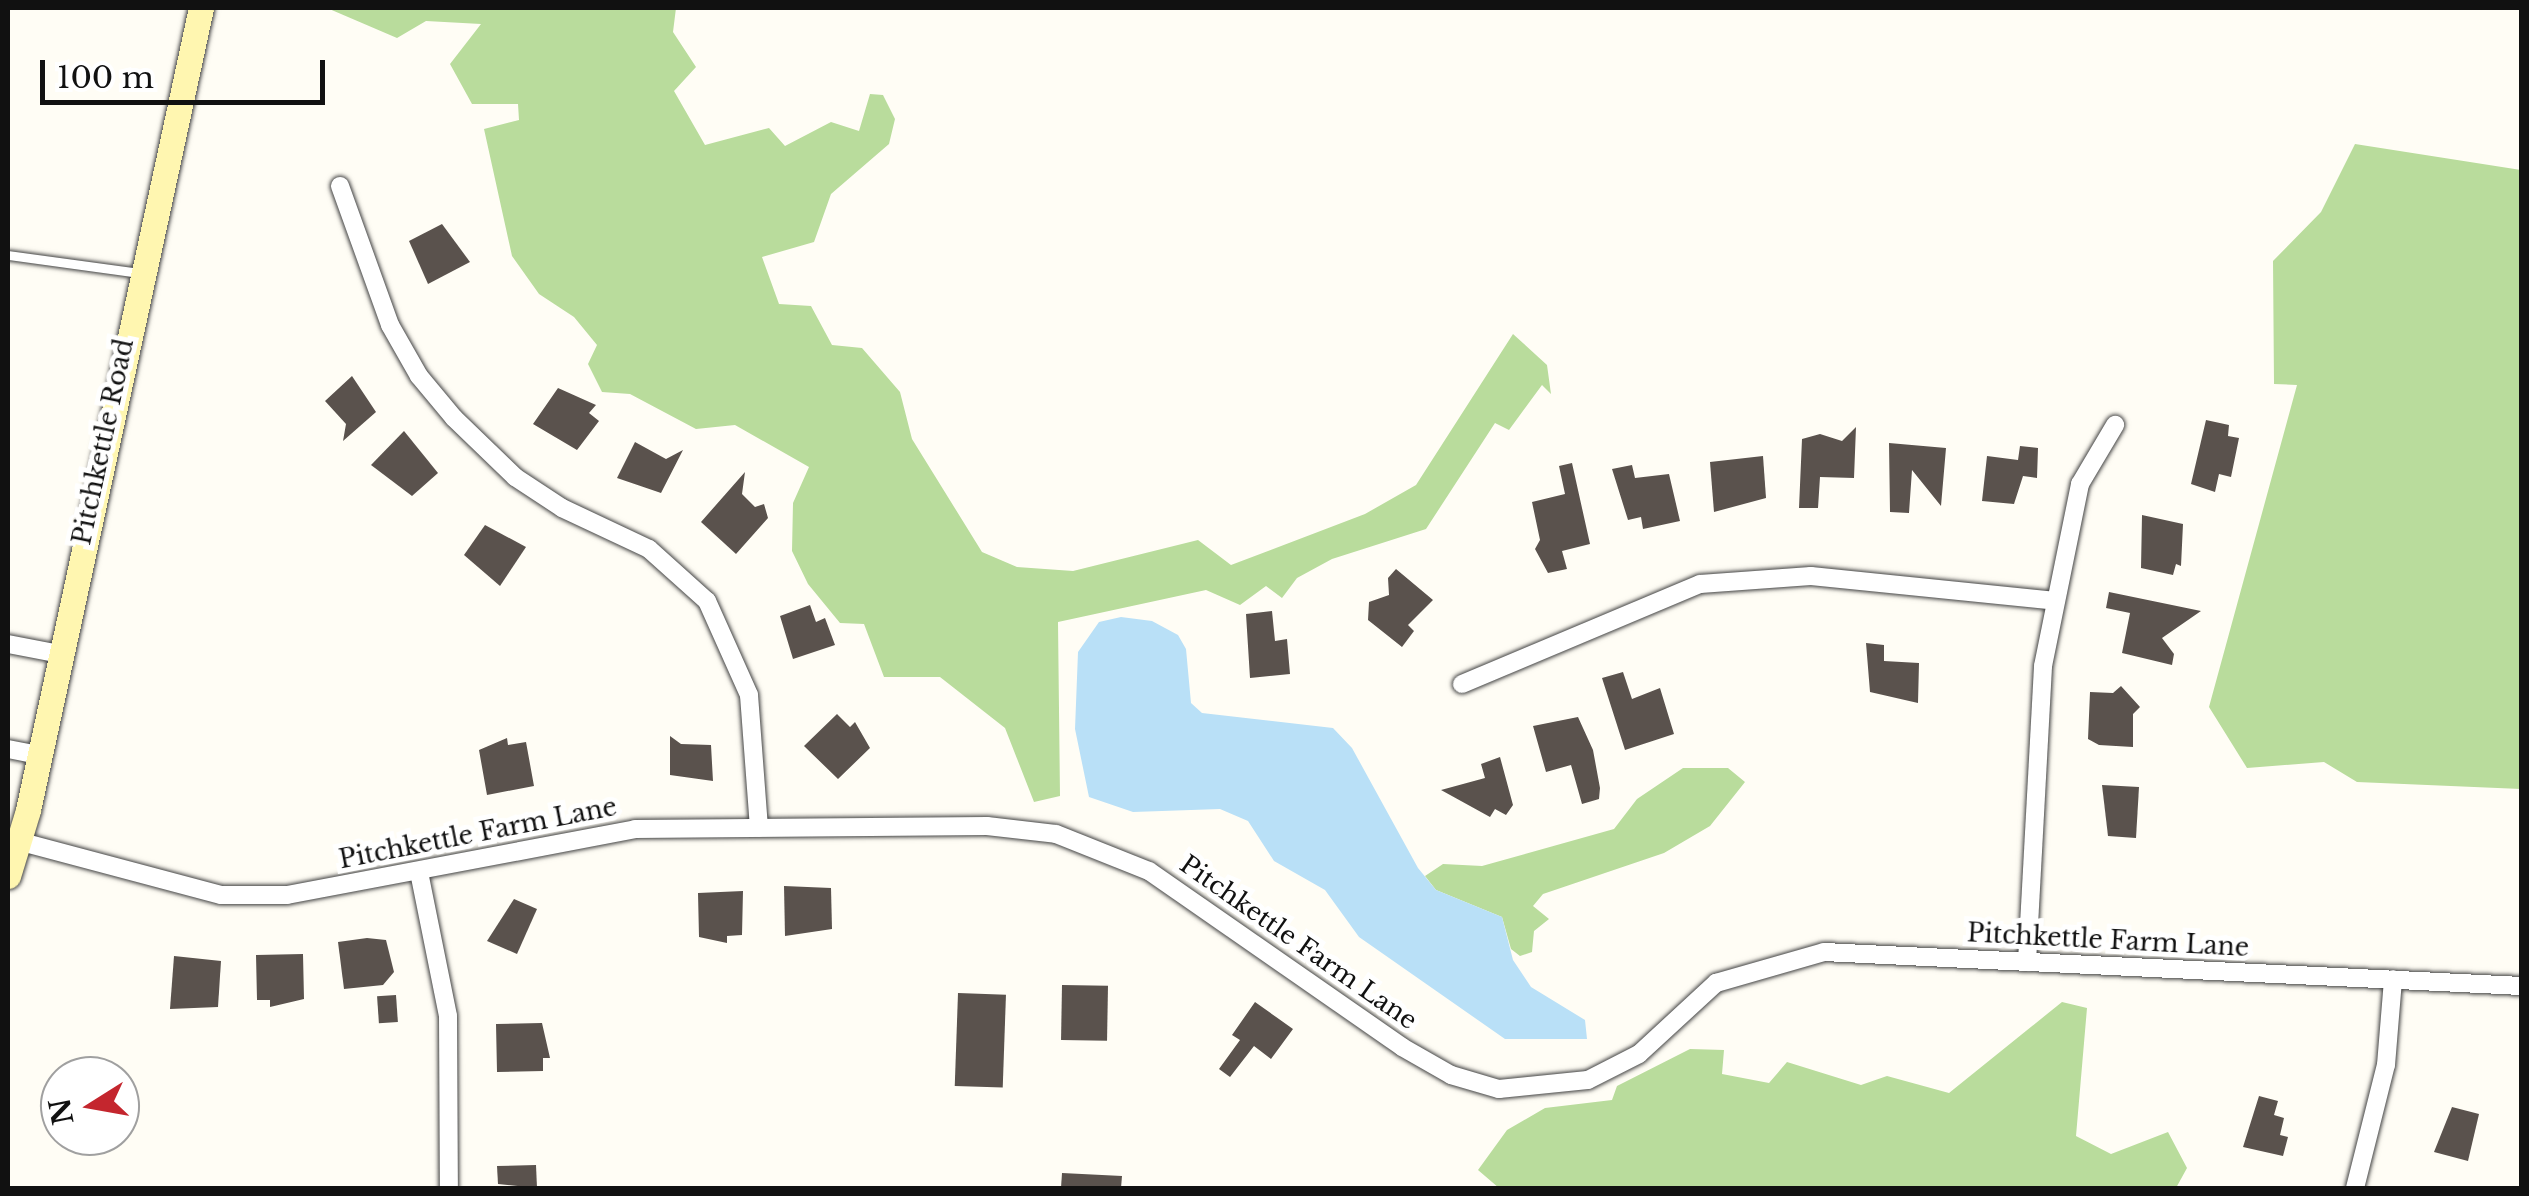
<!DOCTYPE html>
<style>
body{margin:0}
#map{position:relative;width:2529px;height:1196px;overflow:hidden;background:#fffdf5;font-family:"Libre Baskerville",serif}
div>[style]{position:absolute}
.forest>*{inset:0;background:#b9dc9c}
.water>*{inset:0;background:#b9e0f7}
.building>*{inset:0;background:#5a524d;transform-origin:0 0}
.roads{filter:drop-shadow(0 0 2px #444) drop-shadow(0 0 2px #444)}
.service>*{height:9px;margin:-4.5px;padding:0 4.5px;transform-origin:4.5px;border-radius:4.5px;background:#fff}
.minor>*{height:18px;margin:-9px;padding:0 9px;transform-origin:9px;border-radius:9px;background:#fff}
.secondary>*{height:25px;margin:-12.5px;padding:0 12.5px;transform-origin:12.5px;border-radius:12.5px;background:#fff6b0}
span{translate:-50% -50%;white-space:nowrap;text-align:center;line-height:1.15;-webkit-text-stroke:10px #fff;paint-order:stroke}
.street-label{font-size:25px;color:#111}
.frame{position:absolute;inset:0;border:10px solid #111;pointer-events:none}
.north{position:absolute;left:40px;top:1056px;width:100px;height:100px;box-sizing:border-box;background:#fff;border:2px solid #a0a0a0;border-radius:50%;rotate:259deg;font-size:28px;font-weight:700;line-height:40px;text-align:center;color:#111}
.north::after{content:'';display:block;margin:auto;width:35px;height:45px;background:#c4262e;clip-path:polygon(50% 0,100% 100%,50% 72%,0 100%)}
.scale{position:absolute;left:40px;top:60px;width:285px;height:45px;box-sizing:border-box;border:5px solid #111;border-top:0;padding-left:12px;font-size:30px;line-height:35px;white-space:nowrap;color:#111;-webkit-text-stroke:8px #fff;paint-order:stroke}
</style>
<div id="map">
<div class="forest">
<div style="clip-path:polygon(327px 8px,676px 8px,673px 32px,696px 67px,674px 91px,705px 145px,769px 128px,785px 146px,831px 122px,859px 131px,870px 94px,883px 95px,895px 119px,889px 144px,831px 194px,814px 242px,762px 257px,779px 304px,811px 306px,832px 345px,862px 348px,900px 392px,912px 439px,982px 552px,1017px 567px,1073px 571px,1198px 540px,1231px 565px,1365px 514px,1416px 485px,1513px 334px,1547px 365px,1551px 394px,1542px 385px,1509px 430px,1495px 423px,1426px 529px,1332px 559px,1297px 578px,1282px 598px,1266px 586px,1240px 605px,1206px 590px,1058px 622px,1060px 796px,1034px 802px,1005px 728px,940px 677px,884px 677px,864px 624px,840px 623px,808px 584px,792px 551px,793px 503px,809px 467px,735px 425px,696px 429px,630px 394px,602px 392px,588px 364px,597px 345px,574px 317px,539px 294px,512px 256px,484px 129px,519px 120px,518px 104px,472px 104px,450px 64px,481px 24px,426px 21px,397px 38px)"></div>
<div style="clip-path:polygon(2355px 144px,2521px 170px,2521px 789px,2357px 782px,2324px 762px,2247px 768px,2209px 707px,2297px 385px,2274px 384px,2273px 261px,2321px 212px)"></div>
<div style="clip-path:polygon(1683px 768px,1728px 768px,1745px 782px,1710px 826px,1664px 853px,1543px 894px,1533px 906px,1549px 919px,1534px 931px,1532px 952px,1520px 956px,1511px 949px,1502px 917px,1436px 890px,1425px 876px,1443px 864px,1482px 866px,1614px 829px,1637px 799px)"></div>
<div style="clip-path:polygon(2062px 1002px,2087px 1008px,2076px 1136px,2111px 1154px,2168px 1132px,2187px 1168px,2176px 1188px,1499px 1188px,1478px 1170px,1507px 1130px,1545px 1108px,1612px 1100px,1617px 1086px,1690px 1049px,1724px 1050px,1722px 1074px,1769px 1083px,1787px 1062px,1861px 1085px,1887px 1076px,1949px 1093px)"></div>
</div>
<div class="water">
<div style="clip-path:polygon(1121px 617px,1152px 621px,1178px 635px,1186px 649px,1191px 703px,1202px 713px,1333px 728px,1352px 748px,1418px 868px,1436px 890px,1502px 917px,1513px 960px,1531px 987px,1585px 1020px,1587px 1039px,1505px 1039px,1359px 937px,1325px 890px,1274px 861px,1248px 821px,1220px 809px,1133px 812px,1089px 797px,1075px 729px,1078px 652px,1099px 622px)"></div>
</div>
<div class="building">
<div style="clip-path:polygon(442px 224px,470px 262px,428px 284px,409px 241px)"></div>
<div style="clip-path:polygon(352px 376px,376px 412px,343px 441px,346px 424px,325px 401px)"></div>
<div style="clip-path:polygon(558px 388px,596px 405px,589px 413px,599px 421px,577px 450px,533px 424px)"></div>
<div style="clip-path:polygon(2206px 420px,2229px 425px,2228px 436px,2239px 438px,2231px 477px,2219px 474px,2215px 492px,2191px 484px)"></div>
<div style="clip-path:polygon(1856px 427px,1854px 478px,1820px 477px,1818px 508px,1799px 508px,1802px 439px,1820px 434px,1842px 441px)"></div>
<div style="clip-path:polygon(404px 431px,438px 473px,412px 496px,371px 465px)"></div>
<div style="clip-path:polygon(635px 442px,666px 459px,683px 450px,661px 493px,617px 478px)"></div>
<div style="clip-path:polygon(1889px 443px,1946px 448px,1941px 506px,1912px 470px,1909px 513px,1890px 512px)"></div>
<div style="clip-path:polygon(2020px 446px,2038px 448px,2037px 478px,2023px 476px,2014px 504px,1982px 501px,1987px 456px,2018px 460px)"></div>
<div style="clip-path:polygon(1763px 456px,1766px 498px,1714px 512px,1710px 462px)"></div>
<div style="clip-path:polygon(1572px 463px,1590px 544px,1562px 551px,1567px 569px,1548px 573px,1535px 549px,1540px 540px,1532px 502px,1565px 494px,1559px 466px)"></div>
<div style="clip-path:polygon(1632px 465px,1635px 478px,1669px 474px,1680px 521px,1643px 529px,1641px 517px,1628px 520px,1612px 469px)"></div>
<div style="clip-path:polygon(745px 472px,742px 494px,755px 507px,764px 504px,768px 518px,736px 554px,701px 522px)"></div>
<div style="clip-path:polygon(2142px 515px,2183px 524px,2181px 566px,2176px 564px,2173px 575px,2141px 568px)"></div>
<div style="clip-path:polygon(485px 525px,526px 547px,500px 586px,464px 555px)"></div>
<div style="clip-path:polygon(1396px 569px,1433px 600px,1408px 625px,1414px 631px,1402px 647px,1368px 620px,1369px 602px,1389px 595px,1388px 578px)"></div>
<div style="clip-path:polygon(2109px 592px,2201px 611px,2162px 638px,2174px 654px,2172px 665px,2122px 653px,2130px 613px,2106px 608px)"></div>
<div style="clip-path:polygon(810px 605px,816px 622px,825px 618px,835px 645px,793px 659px,780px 616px)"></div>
<div style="clip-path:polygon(1272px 611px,1275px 641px,1287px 639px,1290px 674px,1250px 678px,1246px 614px)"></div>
<div style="clip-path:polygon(1866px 643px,1884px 645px,1884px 661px,1919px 663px,1918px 703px,1870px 692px)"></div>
<div style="clip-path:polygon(1623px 672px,1632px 699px,1660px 688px,1674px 734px,1625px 750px,1602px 678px)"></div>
<div style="clip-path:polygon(2121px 686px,2140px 707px,2133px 714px,2133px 747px,2099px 745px,2088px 739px,2090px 692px,2113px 693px)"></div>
<div style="clip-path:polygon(837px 714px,850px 727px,855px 722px,870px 748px,838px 779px,804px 746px)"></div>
<div style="clip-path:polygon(1578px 717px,1593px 750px,1600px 788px,1599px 799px,1582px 804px,1571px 765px,1546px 772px,1533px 726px)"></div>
<div style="clip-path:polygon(670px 736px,681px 744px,711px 745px,713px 781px,670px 775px)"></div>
<div style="clip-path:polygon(507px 738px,508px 745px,526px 742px,534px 786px,487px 795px,479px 750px)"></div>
<div style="clip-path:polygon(1500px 757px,1513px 805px,1506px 815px,1495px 809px,1490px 817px,1441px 790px,1485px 778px,1481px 764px)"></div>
<div style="clip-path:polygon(2102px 785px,2139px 787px,2136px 838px,2108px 836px)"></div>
<div style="clip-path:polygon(784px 886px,831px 888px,832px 929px,785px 936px)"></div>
<div style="clip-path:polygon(743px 891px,742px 935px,727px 936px,727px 943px,699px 937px,698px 893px)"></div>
<div style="clip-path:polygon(514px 899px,537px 909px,517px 954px,487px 941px)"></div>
<div style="clip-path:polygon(367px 938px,386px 940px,394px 972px,383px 985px,344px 989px,338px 942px)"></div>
<div style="clip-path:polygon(303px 954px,304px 999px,270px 1007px,270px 1000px,257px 1000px,256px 955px)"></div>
<div style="clip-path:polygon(174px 956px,221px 961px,218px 1007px,170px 1009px)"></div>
<div style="left:1062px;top:985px;width:46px;height:55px;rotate:1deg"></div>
<div style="left:958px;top:993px;width:48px;height:93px;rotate:2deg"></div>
<div style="left:396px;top:995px;width:27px;height:19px;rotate:86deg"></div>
<div style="clip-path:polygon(1255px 1002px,1293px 1029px,1271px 1059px,1254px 1046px,1230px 1077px,1219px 1069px,1240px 1040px,1232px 1035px)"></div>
<div style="clip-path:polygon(542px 1023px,550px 1058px,543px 1058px,543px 1071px,497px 1072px,496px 1024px)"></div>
<div style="clip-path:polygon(2259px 1096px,2278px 1101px,2274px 1115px,2284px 1118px,2280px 1135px,2288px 1137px,2283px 1156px,2243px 1147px)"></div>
<div style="clip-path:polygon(2452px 1107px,2479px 1114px,2468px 1161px,2434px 1152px)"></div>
<div style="clip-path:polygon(536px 1165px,537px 1188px,498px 1184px,497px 1166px)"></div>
<div style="clip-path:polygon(1062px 1173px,1122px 1176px,1121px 1188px,1061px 1188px)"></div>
</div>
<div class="roads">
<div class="service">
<div style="left:8px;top:255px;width:132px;rotate:7.8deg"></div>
</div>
<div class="minor">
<div style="left:340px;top:186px;width:148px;rotate:70.2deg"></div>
<div style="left:390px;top:325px;width:59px;rotate:60.4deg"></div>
<div style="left:419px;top:376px;width:55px;rotate:50.2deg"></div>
<div style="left:454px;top:418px;width:85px;rotate:44deg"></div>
<div style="left:515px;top:477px;width:56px;rotate:33.4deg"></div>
<div style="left:562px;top:508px;width:96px;rotate:25.2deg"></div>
<div style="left:649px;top:549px;width:78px;rotate:41.9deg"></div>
<div style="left:707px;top:601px;width:103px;rotate:65.9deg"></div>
<div style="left:749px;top:695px;width:133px;rotate:85.7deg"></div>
<div style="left:8px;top:644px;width:53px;rotate:10.9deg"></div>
<div style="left:1462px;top:684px;width:258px;rotate:-22.8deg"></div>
<div style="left:1700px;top:584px;width:111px;rotate:-4.1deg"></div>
<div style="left:1811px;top:576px;width:246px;rotate:5.8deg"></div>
<div style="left:8px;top:749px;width:33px;rotate:11deg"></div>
<div style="left:18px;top:841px;width:210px;rotate:14.9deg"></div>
<div style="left:221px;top:895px;width:66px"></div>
<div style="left:287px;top:895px;width:354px;rotate:-10.7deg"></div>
<div style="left:635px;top:829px;width:352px;rotate:-0.5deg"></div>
<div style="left:987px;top:826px;width:69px;rotate:6.6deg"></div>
<div style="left:1056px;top:834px;width:100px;rotate:21.7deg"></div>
<div style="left:1149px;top:871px;width:308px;rotate:34.8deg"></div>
<div style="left:1402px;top:1047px;width:56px;rotate:29.7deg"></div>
<div style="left:1451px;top:1075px;width:50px;rotate:16.3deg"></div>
<div style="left:1499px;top:1089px;width:89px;rotate:-5.8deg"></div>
<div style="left:1588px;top:1080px;width:57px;rotate:-27deg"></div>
<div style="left:1639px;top:1054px;width:105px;rotate:-42.7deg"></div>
<div style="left:1716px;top:983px;width:112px;rotate:-16deg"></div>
<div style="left:1824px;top:952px;width:699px;rotate:2.79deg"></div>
<div style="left:419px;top:872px;width:147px;rotate:78.6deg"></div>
<div style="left:448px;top:1016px;width:172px;rotate:89.7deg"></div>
<div style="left:2027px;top:962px;width:296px;rotate:-86.9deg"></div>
<div style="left:2043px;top:666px;width:186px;rotate:-78.5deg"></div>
<div style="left:2080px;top:484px;width:69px;rotate:-59.3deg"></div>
<div style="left:2355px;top:1188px;width:127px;rotate:-75.9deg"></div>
<div style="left:2386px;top:1065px;width:86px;rotate:-85.3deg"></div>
</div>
<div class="secondary">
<div style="left:8px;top:876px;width:69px;rotate:-73.1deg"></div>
<div style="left:28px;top:810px;width:820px;rotate:-77.83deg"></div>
</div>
</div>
<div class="street-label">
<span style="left:104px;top:442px;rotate:-78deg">Pitchkettle Road</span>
<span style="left:478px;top:834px;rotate:-11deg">Pitchkettle Farm Lane</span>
<span style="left:2108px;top:941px;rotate:3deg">Pitchkettle Farm Lane</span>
<span style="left:1298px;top:943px;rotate:35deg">Pitchkettle Farm Lane</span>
</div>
<div class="frame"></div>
<div class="north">N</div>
<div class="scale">100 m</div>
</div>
